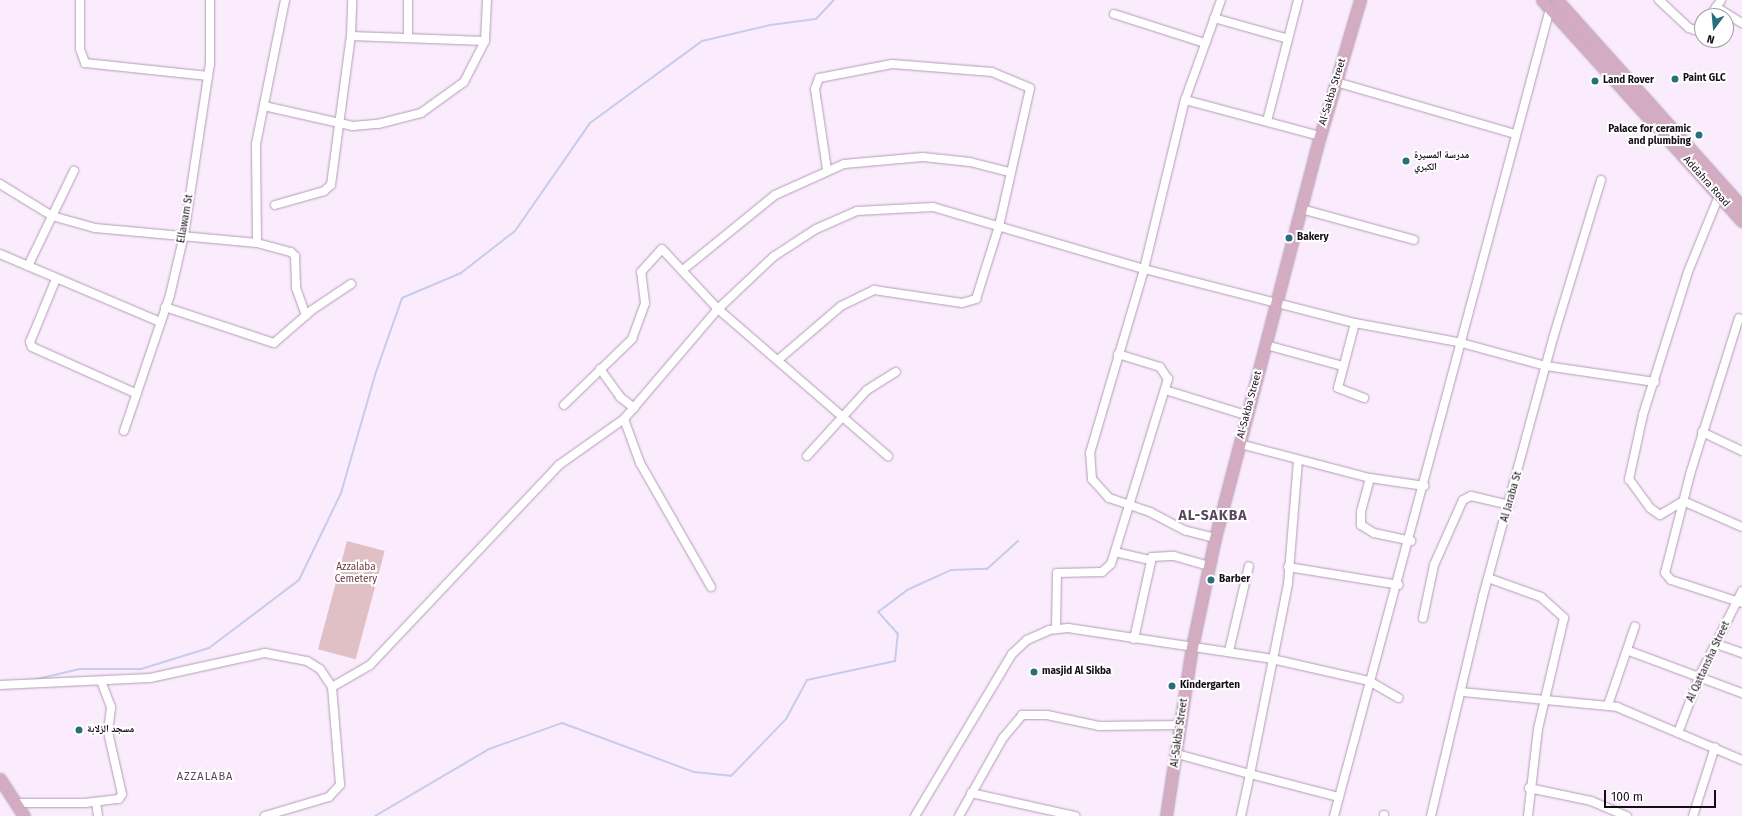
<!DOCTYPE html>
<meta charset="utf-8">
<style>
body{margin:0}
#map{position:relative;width:1742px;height:816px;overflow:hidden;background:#faecfc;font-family:"Fira Sans","Noto Naskh Arabic",sans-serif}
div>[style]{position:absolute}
.green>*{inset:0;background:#e1c0c5;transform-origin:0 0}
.stream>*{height:2px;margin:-1px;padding:0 1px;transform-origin:1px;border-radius:1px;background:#c6cceb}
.roads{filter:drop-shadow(0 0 1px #b29cb5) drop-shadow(0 0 1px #b29cb5)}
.minor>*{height:8px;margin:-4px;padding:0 4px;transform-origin:4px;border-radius:4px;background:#fff}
.major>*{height:11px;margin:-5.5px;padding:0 5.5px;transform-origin:5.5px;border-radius:5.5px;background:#d4acc2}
.dots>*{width:11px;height:11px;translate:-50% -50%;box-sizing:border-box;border:2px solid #fff;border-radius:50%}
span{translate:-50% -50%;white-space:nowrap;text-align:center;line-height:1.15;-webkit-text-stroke:4px #fff;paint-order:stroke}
.poi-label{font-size:10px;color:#150d16;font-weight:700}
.left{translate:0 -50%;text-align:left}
.right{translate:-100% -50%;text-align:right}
.street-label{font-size:10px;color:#150d16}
.park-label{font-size:10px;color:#6d3944}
.neighbourhood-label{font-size:11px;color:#5a465c;letter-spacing:1px}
.district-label{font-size:14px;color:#5a465c;font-weight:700;letter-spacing:1px}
.north{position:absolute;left:1694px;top:8px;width:40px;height:40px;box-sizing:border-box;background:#fff;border:1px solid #a19ea2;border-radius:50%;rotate:196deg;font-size:11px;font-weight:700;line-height:16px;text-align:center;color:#150d16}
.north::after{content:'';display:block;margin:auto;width:14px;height:18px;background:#276f7b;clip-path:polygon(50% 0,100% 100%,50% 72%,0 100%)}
.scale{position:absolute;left:1604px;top:790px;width:112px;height:18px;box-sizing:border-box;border:2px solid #150d16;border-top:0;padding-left:5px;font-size:12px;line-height:14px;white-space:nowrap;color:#150d16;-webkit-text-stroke:3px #fff;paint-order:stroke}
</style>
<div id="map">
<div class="green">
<div style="left:347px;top:541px;width:39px;height:112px;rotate:15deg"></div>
</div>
<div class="stream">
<div style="left:33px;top:680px;width:48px;rotate:-13.2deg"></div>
<div style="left:80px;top:669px;width:61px"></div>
<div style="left:141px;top:669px;width:71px;rotate:-17.2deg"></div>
<div style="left:209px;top:648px;width:113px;rotate:-37.1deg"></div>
<div style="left:299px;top:580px;width:97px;rotate:-64.2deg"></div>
<div style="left:341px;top:493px;width:126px;rotate:-73.9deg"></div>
<div style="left:376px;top:372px;width:78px;rotate:-70.6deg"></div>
<div style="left:402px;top:298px;width:64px;rotate:-23deg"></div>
<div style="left:461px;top:273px;width:68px;rotate:-37.9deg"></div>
<div style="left:515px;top:231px;width:131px;rotate:-55.2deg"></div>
<div style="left:590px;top:123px;width:139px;rotate:-36.2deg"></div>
<div style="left:702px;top:41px;width:70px;rotate:-13.2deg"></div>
<div style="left:770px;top:25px;width:46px;rotate:-7.4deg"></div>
<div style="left:816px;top:19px;width:26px;rotate:-47deg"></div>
<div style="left:375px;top:816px;width:132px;rotate:-30.4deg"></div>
<div style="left:489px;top:749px;width:77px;rotate:-19.6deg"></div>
<div style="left:562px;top:723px;width:141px;rotate:20.4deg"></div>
<div style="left:694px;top:772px;width:37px;rotate:6deg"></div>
<div style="left:731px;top:776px;width:79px;rotate:-46deg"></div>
<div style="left:786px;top:719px;width:44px;rotate:-61.7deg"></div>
<div style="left:807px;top:680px;width:90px;rotate:-12.2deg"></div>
<div style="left:895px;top:661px;width:27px;rotate:-84deg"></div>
<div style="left:898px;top:634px;width:30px;rotate:-132deg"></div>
<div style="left:878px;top:612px;width:36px;rotate:-37deg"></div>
<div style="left:907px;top:590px;width:48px;rotate:-24.4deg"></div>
<div style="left:951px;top:570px;width:36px;rotate:-2deg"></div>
<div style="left:987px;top:569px;width:42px;rotate:-42.1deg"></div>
</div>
<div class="roads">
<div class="minor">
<div style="left:80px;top:0;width:49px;rotate:90deg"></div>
<div style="left:80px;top:49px;width:15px;rotate:70deg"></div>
<div style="left:85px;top:63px;width:124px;rotate:6deg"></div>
<div style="left:408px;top:0;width:37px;rotate:90deg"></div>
<div style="left:1659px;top:0;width:41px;rotate:43deg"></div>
<div style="left:1689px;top:28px;width:6px;rotate:18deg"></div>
<div style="left:1695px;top:30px;width:9px;rotate:-36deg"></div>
<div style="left:1716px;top:7px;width:31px;rotate:32deg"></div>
<div style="left:1114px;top:14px;width:96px;rotate:17.7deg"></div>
<div style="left:1710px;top:16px;width:19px;rotate:-55deg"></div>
<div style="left:1214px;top:18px;width:77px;rotate:15.8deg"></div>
<div style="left:351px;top:36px;width:134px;rotate:2.1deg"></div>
<div style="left:1336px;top:82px;width:186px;rotate:16.2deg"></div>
<div style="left:1185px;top:100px;width:106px;rotate:-70.2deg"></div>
<div style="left:264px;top:106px;width:91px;rotate:12.7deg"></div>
<div style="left:353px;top:126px;width:25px;rotate:-5deg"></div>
<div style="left:378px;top:124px;width:44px;rotate:-14.3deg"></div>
<div style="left:421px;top:113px;width:53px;rotate:-35.8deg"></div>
<div style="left:464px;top:82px;width:46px;rotate:-62.9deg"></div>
<div style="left:485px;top:41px;width:41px;rotate:-87.2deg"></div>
<div style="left:1267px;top:121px;width:125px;rotate:-75.6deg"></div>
<div style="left:0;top:184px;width:61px;rotate:31.6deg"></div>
<div style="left:52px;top:216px;width:45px;rotate:15.6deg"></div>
<div style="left:95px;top:228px;width:163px;rotate:5.3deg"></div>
<div style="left:257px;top:243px;width:35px;rotate:15deg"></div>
<div style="left:291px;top:252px;width:6px;rotate:45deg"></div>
<div style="left:295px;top:256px;width:32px;rotate:88deg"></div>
<div style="left:296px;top:288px;width:29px;rotate:70deg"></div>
<div style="left:1721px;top:191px;width:87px;rotate:112.2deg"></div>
<div style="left:1688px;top:272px;width:150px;rotate:107.5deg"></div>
<div style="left:1643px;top:415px;width:66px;rotate:102.3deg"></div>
<div style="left:1629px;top:479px;width:36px;rotate:54deg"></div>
<div style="left:1650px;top:508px;width:12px;rotate:35deg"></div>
<div style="left:1660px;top:515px;width:27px;rotate:-31deg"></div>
<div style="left:1683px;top:501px;width:64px;rotate:23.8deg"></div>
<div style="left:275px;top:205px;width:51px;rotate:-15.9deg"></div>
<div style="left:324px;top:191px;width:9px;rotate:-41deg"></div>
<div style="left:331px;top:185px;width:150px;rotate:-82.4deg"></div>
<div style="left:351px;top:36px;width:36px;rotate:-88deg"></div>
<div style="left:1301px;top:209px;width:117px;rotate:15.3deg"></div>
<div style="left:257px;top:243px;width:99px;rotate:-90.6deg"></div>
<div style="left:256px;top:144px;width:147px;rotate:-78.6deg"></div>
<div style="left:0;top:254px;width:174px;rotate:23deg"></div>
<div style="left:28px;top:266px;width:106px;rotate:-64.2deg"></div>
<div style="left:684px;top:269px;width:117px;rotate:-39.1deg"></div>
<div style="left:775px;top:195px;width:76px;rotate:-24.2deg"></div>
<div style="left:844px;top:164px;width:79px;rotate:-5.1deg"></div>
<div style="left:923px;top:157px;width:47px;rotate:6.1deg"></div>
<div style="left:970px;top:162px;width:40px;rotate:14.4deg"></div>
<div style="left:56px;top:279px;width:68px;rotate:112.4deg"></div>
<div style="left:30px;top:342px;width:5px;rotate:68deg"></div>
<div style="left:32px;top:347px;width:115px;rotate:24.1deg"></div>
<div style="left:165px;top:307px;width:115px;rotate:18.3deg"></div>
<div style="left:274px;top:343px;width:50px;rotate:-41deg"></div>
<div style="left:312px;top:310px;width:47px;rotate:-33.7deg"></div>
<div style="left:1739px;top:318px;width:160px;rotate:107.4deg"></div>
<div style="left:1691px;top:471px;width:105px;rotate:104.3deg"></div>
<div style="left:1665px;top:573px;width:9px;rotate:49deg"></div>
<div style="left:1671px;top:580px;width:75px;rotate:17.9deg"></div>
<div style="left:1355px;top:323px;width:67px;rotate:104.7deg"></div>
<div style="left:1338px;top:388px;width:28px;rotate:21deg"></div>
<div style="left:1266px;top:345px;width:80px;rotate:15.3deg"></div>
<div style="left:778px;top:360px;width:83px;rotate:-40.6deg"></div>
<div style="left:841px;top:306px;width:37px;rotate:-26deg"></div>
<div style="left:874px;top:290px;width:89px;rotate:8.4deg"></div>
<div style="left:962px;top:303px;width:15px;rotate:-16deg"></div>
<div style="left:976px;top:299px;width:77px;rotate:-72.5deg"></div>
<div style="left:999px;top:226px;width:141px;rotate:-77.3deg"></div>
<div style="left:1030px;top:88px;width:41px;rotate:-157.2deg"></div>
<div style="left:992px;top:72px;width:100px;rotate:-175.4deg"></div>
<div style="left:892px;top:64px;width:74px;rotate:169.1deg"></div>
<div style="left:819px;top:78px;width:12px;rotate:110deg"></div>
<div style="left:815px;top:89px;width:81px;rotate:81.5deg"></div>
<div style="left:600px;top:369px;width:34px;rotate:54deg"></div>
<div style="left:620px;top:397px;width:18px;rotate:38deg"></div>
<div style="left:1165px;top:390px;width:85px;rotate:17.2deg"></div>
<div style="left:564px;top:405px;width:95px;rotate:-44.1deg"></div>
<div style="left:632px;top:339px;width:38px;rotate:-70deg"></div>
<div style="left:645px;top:303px;width:31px;rotate:-97deg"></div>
<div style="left:641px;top:272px;width:31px;rotate:-48deg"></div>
<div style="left:662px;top:249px;width:82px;rotate:47deg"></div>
<div style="left:718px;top:309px;width:225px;rotate:40.9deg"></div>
<div style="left:624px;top:419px;width:47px;rotate:70deg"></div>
<div style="left:640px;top:463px;width:143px;rotate:60.2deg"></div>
<div style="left:124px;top:431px;width:144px;rotate:-71.3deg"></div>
<div style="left:170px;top:295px;width:62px;rotate:-76.9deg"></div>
<div style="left:184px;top:235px;width:173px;rotate:-81.4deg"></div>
<div style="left:210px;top:64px;width:64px;rotate:-90deg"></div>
<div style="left:1702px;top:432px;width:44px;rotate:25.4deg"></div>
<div style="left:1240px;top:444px;width:134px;rotate:14.7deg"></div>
<div style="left:1370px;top:478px;width:55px;rotate:8.4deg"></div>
<div style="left:807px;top:456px;width:89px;rotate:-47.7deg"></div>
<div style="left:867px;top:390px;width:34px;rotate:-32deg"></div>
<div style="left:1298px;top:460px;width:124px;rotate:94.6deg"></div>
<div style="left:1288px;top:584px;width:194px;rotate:101.3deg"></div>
<div style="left:1250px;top:774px;width:92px;rotate:14.5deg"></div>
<div style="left:1370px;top:478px;width:34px;rotate:105deg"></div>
<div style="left:1361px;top:511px;width:14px;rotate:90deg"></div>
<div style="left:1361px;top:525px;width:15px;rotate:32deg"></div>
<div style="left:1374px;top:533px;width:38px;rotate:12deg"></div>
<div style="left:1215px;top:538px;width:30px;rotate:-166deg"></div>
<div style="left:1186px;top:531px;width:41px;rotate:-152.2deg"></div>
<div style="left:1150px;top:512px;width:43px;rotate:-161.1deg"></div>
<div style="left:1109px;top:498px;width:25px;rotate:-132deg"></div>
<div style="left:1092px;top:479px;width:26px;rotate:-94deg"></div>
<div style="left:1090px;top:453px;width:192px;rotate:-73.6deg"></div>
<div style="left:1144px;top:269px;width:174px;rotate:-76.4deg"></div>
<div style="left:1185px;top:100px;width:140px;rotate:14.9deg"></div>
<div style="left:1115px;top:552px;width:36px;rotate:13deg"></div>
<div style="left:1288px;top:567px;width:112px;rotate:9.2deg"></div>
<div style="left:1488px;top:578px;width:56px;rotate:19.7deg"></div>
<div style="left:1541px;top:597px;width:31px;rotate:42deg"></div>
<div style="left:1564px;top:618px;width:114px;rotate:103.2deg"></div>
<div style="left:1538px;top:729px;width:88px;rotate:96.6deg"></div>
<div style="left:1423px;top:618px;width:54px;rotate:-78.3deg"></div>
<div style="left:1434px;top:565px;width:71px;rotate:-66deg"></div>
<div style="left:1463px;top:500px;width:9px;rotate:-27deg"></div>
<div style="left:1471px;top:496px;width:39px;rotate:13deg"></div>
<div style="left:1056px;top:629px;width:56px;rotate:-89deg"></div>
<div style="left:1057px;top:573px;width:45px;rotate:-1.3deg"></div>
<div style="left:1102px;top:572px;width:12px;rotate:-42deg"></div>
<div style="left:1111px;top:564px;width:194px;rotate:-72.9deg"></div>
<div style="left:1168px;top:379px;width:14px;rotate:-124deg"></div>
<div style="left:1160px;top:367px;width:44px;rotate:-162.8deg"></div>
<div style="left:1134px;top:639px;width:84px;rotate:-77.6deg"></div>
<div style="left:1152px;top:557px;width:22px;rotate:-3deg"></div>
<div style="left:1174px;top:556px;width:35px;rotate:16deg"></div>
<div style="left:1716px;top:644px;width:28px;rotate:19deg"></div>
<div style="left:1229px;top:651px;width:87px;rotate:-76.8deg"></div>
<div style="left:1629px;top:651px;width:121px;rotate:20.4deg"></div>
<div style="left:0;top:685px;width:150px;rotate:-2.7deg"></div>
<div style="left:150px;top:678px;width:118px;rotate:-12.3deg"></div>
<div style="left:265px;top:653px;width:43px;rotate:10.8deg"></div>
<div style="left:307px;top:661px;width:15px;rotate:32deg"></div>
<div style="left:320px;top:669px;width:22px;rotate:56deg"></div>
<div style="left:332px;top:687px;width:98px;rotate:85.3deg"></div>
<div style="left:340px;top:785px;width:16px;rotate:133deg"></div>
<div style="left:329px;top:797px;width:67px;rotate:163.5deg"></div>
<div style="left:332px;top:687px;width:44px;rotate:-30.1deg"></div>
<div style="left:370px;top:665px;width:275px;rotate:-46.6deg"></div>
<div style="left:559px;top:465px;width:80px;rotate:-35.3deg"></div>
<div style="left:624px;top:419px;width:145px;rotate:-49.5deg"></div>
<div style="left:718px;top:309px;width:76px;rotate:-43.4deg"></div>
<div style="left:773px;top:257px;width:51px;rotate:-33.1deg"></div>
<div style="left:816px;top:229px;width:45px;rotate:-23.7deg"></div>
<div style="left:857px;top:211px;width:76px;rotate:-3deg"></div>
<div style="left:933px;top:207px;width:220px;rotate:16.4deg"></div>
<div style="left:1144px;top:269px;width:218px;rotate:14.4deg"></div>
<div style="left:1355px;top:323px;width:105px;rotate:10.5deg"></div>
<div style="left:1458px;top:342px;width:91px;rotate:15.3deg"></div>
<div style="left:1546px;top:366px;width:110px;rotate:8.4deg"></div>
<div style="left:1462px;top:692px;width:156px;rotate:5.5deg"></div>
<div style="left:1617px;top:707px;width:136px;rotate:23deg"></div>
<div style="left:1608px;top:705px;width:83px;rotate:-71.1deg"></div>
<div style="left:1678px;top:733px;width:60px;rotate:-69.4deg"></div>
<div style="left:1699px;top:677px;width:96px;rotate:-63.4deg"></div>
<div style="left:1177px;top:754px;width:76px;rotate:15.3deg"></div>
<div style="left:1250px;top:774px;width:43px;rotate:102.1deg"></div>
<div style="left:1529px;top:788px;width:63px;rotate:11.8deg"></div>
<div style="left:1591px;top:801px;width:39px;rotate:23deg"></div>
<div style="left:971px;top:793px;width:107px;rotate:12.5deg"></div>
<div style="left:96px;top:802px;width:14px;rotate:82deg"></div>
<div style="left:16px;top:803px;width:69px"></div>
<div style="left:85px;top:803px;width:34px;rotate:-7deg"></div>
<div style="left:119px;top:799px;width:6px;rotate:-59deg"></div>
<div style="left:122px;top:794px;width:64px;rotate:-102.7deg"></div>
<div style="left:108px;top:732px;width:25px;rotate:-83deg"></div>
<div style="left:111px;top:707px;width:28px;rotate:-111deg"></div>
<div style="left:915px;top:816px;width:189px;rotate:-59.1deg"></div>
<div style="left:1012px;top:654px;width:21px;rotate:-43deg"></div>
<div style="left:1027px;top:640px;width:24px;rotate:-24deg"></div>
<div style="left:1049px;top:630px;width:19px;rotate:-6deg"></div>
<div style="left:1068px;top:628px;width:206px;rotate:8.6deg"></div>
<div style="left:1272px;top:659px;width:99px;rotate:12.8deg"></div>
<div style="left:1369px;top:681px;width:34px;rotate:30deg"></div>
<div style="left:959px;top:816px;width:90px;rotate:-60.6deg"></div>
<div style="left:1003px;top:738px;width:30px;rotate:-50deg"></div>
<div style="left:1022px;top:715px;width:25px"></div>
<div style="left:1047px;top:715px;width:53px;rotate:11.9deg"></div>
<div style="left:1099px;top:726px;width:82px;rotate:-0.7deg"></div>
<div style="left:1334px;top:816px;width:835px;rotate:-75.02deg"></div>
<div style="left:1384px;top:816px;width:1px;rotate:-90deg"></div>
<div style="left:1431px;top:816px;width:226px;rotate:-76.7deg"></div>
<div style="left:1483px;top:596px;width:270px;rotate:-74.8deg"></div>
<div style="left:1554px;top:335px;width:162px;rotate:-73.1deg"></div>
<div style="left:1693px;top:816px;width:72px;rotate:-72.3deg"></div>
</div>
<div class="major">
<div style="left:1542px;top:0;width:298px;rotate:47.9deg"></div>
<div style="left:1557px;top:0;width:278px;rotate:48.2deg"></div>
<div style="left:0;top:779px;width:44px;rotate:57deg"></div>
<div style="left:1166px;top:816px;width:171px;rotate:-81.3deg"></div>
<div style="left:1192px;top:647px;width:111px;rotate:-78.1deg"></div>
<div style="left:1215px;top:538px;width:415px;rotate:-75.4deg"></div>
<div style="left:1320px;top:136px;width:142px;rotate:-73.6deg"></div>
</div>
</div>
<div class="dots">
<div style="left:1675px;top:79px;background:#276f7b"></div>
<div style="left:1595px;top:81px;background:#276f7b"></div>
<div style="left:1699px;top:135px;background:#276f7b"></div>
<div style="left:1406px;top:161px;background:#276f7b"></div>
<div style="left:1289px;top:238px;background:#276f7b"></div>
<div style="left:1211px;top:580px;background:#276f7b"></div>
<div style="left:1034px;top:672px;background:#276f7b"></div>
<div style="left:1172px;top:686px;background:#276f7b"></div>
<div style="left:79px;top:730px;background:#276f7b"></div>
</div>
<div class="poi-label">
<span class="left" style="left:1683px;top:79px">Paint GLC</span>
<span class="left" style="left:1603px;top:81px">Land Rover</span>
<span class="right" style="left:1691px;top:135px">Palace for ceramic<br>and plumbing</span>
<span class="left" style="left:1414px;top:161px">مدرسة المسيرة<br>الكبري</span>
<span class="left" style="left:1297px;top:238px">Bakery</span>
<span class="left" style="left:1219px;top:580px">Barber</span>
<span class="left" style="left:1042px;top:672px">masjid Al Sikba</span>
<span class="left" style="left:1180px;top:686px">Kindergarten</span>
<span class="left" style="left:87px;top:730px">مسجد الزلابة</span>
</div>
<div class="street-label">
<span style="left:1333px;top:92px;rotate:-73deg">Al-Sakba Street</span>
<span style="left:1706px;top:182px;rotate:48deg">Addahra Road</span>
<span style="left:186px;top:219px;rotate:-80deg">Ellawam St</span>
<span style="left:1250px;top:405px;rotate:-75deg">Al-Sakba Street</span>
<span style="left:1512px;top:497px;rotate:-74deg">Al Jaraba St</span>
<span style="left:1709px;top:662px;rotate:-65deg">Al Qattansha Street</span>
<span style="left:1180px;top:733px;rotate:-82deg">Al-Sakba Street</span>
</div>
<div class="park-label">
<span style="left:356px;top:573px">Azzalaba<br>Cemetery</span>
</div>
<div class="neighbourhood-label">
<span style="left:205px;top:777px">AZZALABA</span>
</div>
<div class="district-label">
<span style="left:1213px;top:516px">AL-SAKBA</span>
</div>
<div class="north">N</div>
<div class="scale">100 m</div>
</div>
